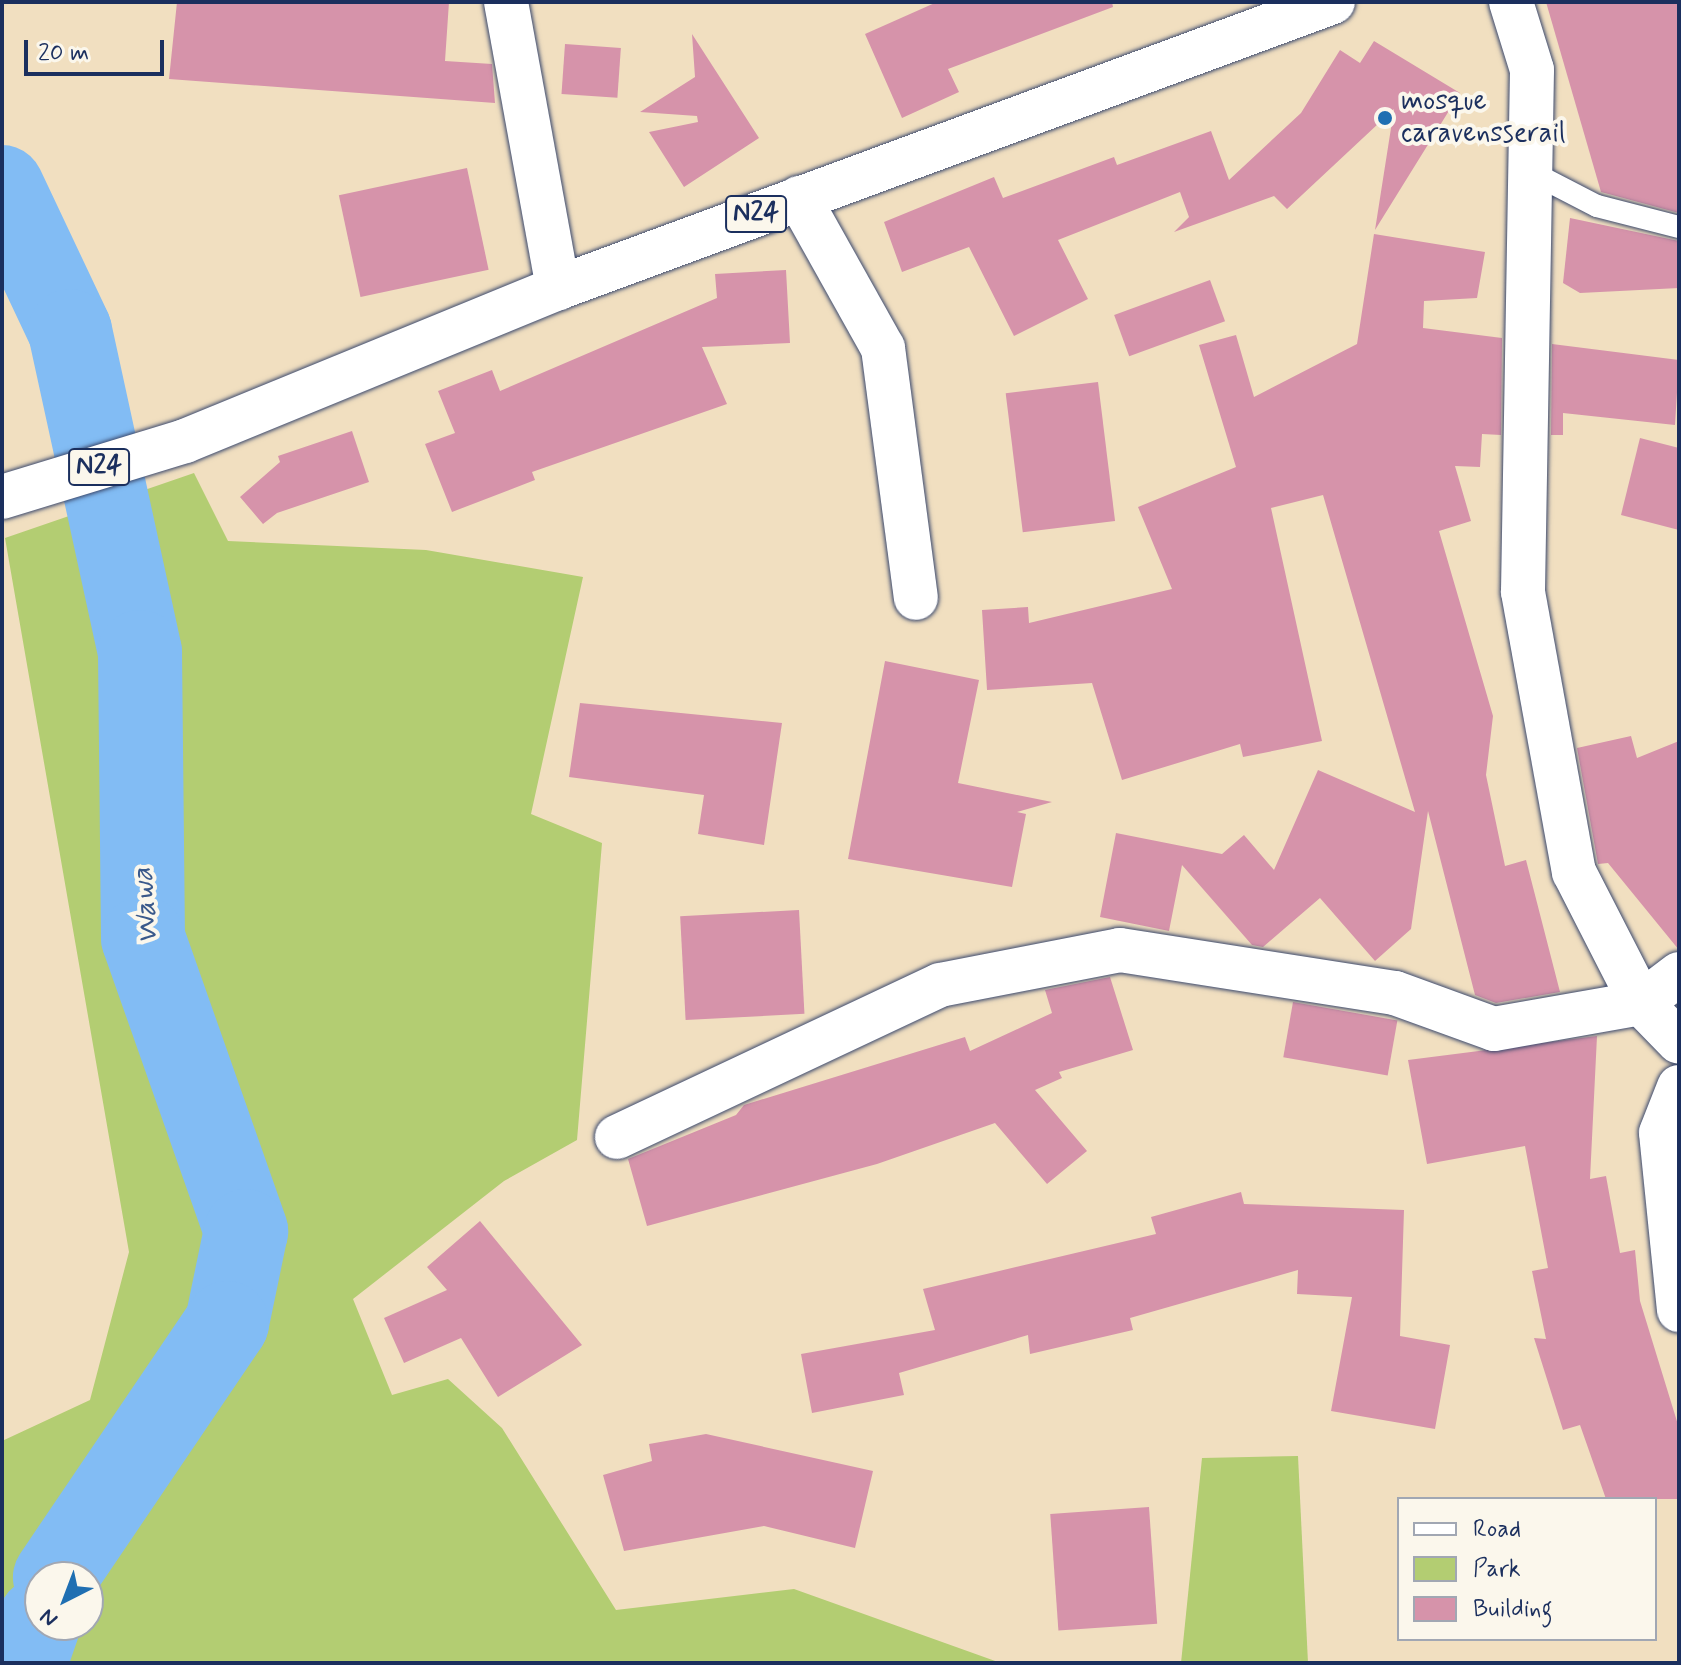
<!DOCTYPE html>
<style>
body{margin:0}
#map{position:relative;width:1681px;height:1665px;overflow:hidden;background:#f1dfc0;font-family:Mynerve,sans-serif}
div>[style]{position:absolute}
.green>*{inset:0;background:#b3cd72}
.river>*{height:84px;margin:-42px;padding:0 42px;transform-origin:42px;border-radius:42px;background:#82bcf4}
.building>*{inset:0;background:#d693aa;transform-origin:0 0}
.roads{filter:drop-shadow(0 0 2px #3b496d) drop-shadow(0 0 2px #3b496d)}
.service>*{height:22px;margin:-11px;padding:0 11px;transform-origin:11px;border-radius:11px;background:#fff}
.minor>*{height:44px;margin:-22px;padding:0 22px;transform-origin:22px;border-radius:22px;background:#fff}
.primary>*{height:44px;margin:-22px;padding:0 22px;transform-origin:22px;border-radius:22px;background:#fff}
.dots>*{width:22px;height:22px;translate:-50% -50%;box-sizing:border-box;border:4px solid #fbf7ec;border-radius:50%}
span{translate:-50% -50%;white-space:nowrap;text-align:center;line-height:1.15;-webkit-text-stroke:8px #fbf7ec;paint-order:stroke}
.shield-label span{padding:2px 6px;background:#fbf7ec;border:2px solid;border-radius:6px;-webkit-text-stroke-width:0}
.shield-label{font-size:26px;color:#1b2f5e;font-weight:700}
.poi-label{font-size:28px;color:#1b2f5e}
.left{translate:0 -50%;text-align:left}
.water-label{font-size:30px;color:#3a598b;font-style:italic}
.frame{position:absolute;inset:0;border:4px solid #1b2f5e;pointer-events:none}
.legend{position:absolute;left:1397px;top:1497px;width:260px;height:144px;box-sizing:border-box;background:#fbf7ec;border:2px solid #a1a7b3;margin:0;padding:10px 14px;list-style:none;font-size:24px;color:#1b2f5e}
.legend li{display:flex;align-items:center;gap:16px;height:40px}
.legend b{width:40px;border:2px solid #a1a7b3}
.north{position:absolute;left:24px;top:1561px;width:80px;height:80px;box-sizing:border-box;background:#fbf7ec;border:2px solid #a1a7b3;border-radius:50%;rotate:222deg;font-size:22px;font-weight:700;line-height:32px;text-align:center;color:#1b2f5e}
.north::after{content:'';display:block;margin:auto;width:28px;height:36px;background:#1f6fb2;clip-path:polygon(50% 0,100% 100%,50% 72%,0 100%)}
.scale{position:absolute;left:24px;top:40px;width:140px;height:36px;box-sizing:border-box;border:4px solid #1b2f5e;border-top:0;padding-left:10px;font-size:24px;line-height:28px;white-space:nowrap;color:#1b2f5e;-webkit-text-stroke:6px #fbf7ec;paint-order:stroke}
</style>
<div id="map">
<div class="green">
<div style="clip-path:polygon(evenodd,194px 473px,228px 541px,426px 550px,583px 577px,531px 814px,602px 843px,577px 1140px,504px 1181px,353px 1299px,392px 1395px,448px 1379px,502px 1428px,616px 1610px,794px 1589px,998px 1662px,1049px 1663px,2px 1663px,2px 1441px,90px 1400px,129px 1252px,5px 538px,194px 473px,40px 1577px,88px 1577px,88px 1625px,40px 1625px,40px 1577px)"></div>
<div style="clip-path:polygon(1298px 1456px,1308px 1663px,1181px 1663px,1202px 1458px)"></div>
</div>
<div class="river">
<div style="left:2px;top:187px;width:159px;rotate:64.7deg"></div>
<div style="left:70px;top:331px;width:329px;rotate:77.7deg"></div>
<div style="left:140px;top:652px;width:286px;rotate:89.4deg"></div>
<div style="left:143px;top:938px;width:311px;rotate:70.6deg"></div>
<div style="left:246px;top:1231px;width:94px;rotate:101.7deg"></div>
<div style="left:227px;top:1323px;width:307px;rotate:124.1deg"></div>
<div style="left:25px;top:1663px;width:46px;rotate:-70.8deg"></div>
</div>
<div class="building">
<div style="clip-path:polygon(177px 2px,449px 2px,445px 61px,492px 64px,495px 103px,169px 79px)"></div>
<div style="clip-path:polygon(937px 2px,1112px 2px,1113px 7px,948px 69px,959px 92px,902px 118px,865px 34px)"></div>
<div style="clip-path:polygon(1546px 2px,1679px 2px,1679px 213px,1601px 192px)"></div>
<div style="clip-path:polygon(692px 34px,759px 138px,684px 187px,649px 132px,698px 122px,697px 116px,640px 112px,695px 77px)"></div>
<div style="clip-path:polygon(1374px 41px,1460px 93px,1375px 230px,1394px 109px,1287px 209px,1274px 196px,1174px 232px,1189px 217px,1180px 192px,1058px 240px,1088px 299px,1014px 336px,969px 247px,902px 272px,884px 222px,994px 177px,1003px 198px,1114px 157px,1117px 165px,1211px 131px,1229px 180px,1301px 113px,1340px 50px,1360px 63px)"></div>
<div style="left:565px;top:44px;width:56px;height:50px;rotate:4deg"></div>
<div style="left:467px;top:168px;width:104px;height:131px;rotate:78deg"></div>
<div style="clip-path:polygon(1570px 218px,1679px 241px,1679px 288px,1580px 293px,1563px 283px)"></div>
<div style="clip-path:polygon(1374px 234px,1485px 252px,1477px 298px,1424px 301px,1423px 328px,1502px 338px,1501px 435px,1482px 434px,1480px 467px,1455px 466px,1471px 521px,1439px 531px,1493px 716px,1486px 775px,1505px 866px,1526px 860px,1560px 992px,1496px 1003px,1475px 995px,1428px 811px,1411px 929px,1375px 961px,1320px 898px,1263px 947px,1252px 945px,1182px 865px,1169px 931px,1100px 917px,1116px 833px,1222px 854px,1244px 835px,1274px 870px,1318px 770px,1415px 812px,1323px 495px,1271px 508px,1322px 741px,1243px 757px,1240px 744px,1122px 780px,1092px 683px,987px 690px,982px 610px,1028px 607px,1029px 623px,1172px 589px,1138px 507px,1236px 467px,1199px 345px,1236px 335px,1254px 397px,1357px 344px)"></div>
<div style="clip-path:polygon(786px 270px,790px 343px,702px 347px,727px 404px,532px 472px,535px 480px,452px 512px,425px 444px,455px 433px,438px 391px,492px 370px,500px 391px,717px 298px,715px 274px)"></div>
<div style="left:1210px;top:280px;width:44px;height:102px;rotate:70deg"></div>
<div style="clip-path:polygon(1552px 344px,1679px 360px,1675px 425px,1563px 413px,1563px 435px,1551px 435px)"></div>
<div style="left:1098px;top:382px;width:140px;height:93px;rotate:83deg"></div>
<div style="clip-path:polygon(352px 431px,369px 482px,277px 513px,263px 524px,240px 497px,280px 462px,278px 456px)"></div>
<div style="clip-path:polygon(1640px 438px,1679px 448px,1679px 530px,1621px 515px)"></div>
<div style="clip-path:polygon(885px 661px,979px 680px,958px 783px,1052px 802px,1017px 812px,1026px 814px,1012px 887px,848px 859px)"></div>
<div style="clip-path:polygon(580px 703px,782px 723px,764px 845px,698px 834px,704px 795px,569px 777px)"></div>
<div style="clip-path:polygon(1631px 736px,1637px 758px,1679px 741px,1679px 950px,1608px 863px,1598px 864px,1577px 748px)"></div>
<div style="left:799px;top:910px;width:104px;height:119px;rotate:87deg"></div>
<div style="clip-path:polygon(1110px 977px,1133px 1050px,1059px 1072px,1062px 1078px,1035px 1090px,1087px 1151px,1047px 1184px,995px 1123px,877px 1164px,647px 1226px,628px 1159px,736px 1115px,744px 1105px,965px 1037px,970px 1051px,1052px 1013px,1045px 990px)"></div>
<div style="left:1293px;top:1002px;width:106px;height:56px;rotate:10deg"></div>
<div style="clip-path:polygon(1597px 1036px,1590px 1179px,1606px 1176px,1620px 1253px,1635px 1250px,1640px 1301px,1679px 1428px,1679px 1499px,1606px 1499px,1580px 1425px,1563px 1430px,1534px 1338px,1546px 1339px,1532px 1271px,1548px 1268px,1525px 1146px,1427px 1164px,1408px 1060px)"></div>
<div style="clip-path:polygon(1241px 1192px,1244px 1204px,1404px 1210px,1400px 1336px,1450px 1345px,1435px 1429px,1331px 1411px,1352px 1297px,1297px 1294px,1298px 1270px,1130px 1318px,1133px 1330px,1030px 1354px,1028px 1335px,899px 1373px,904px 1395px,812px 1413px,801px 1354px,935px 1330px,923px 1289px,1156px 1234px,1151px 1217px)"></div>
<div style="clip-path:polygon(480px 1221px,582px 1345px,498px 1397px,461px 1338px,404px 1363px,384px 1318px,447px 1290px,427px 1267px)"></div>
<div style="clip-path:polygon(706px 1434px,873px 1471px,855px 1548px,764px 1526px,624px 1551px,603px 1475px,652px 1461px,649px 1444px)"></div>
<div style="left:1149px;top:1507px;width:117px;height:99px;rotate:86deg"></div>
</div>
<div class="roads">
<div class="service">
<div style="left:1531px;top:172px;width:74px;rotate:27.3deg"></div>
<div style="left:1597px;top:206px;width:85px;rotate:14.4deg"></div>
</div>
<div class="minor">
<div style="left:506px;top:2px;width:291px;rotate:79.7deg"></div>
<div style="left:1511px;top:2px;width:71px;rotate:72.8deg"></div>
<div style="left:1532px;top:70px;width:522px;rotate:90.99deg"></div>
<div style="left:1523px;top:592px;width:285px;rotate:79.7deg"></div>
<div style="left:1574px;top:872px;width:147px;rotate:62.9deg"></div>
<div style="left:1641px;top:1003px;width:54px;rotate:45.7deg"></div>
<div style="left:799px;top:198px;width:172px;rotate:60.8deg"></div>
<div style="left:883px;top:348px;width:252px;rotate:82.5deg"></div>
<div style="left:1679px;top:1087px;width:49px;rotate:111.4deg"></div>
<div style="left:1661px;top:1133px;width:178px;rotate:84.2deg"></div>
<div style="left:617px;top:1137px;width:357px;rotate:-25.2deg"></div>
<div style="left:940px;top:985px;width:183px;rotate:-11deg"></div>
<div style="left:1120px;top:950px;width:278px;rotate:8.9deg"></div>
<div style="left:1395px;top:993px;width:105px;rotate:20deg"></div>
<div style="left:1494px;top:1029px;width:149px;rotate:-10deg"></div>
<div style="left:1641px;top:1003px;width:48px;rotate:-37.3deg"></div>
</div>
<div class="primary">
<div style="left:2px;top:497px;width:191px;rotate:-17deg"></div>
<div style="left:185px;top:441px;width:403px;rotate:-22.3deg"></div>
<div style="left:558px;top:288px;width:826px;rotate:-20.26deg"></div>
</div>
</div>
<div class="dots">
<div style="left:1385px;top:118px;background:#1f6fb2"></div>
</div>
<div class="shield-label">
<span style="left:756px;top:214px">N24</span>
<span style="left:99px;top:467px">N24</span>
</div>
<div class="poi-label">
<span class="left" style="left:1401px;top:118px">mosque<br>caravensserail</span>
</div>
<div class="water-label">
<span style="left:146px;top:906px;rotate:-95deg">Wawa</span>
</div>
<div class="frame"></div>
<ul class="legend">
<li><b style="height:10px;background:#fff"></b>Road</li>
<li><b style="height:22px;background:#b3cd72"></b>Park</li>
<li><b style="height:22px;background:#d693aa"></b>Building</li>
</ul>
<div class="north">N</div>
<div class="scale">20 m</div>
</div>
